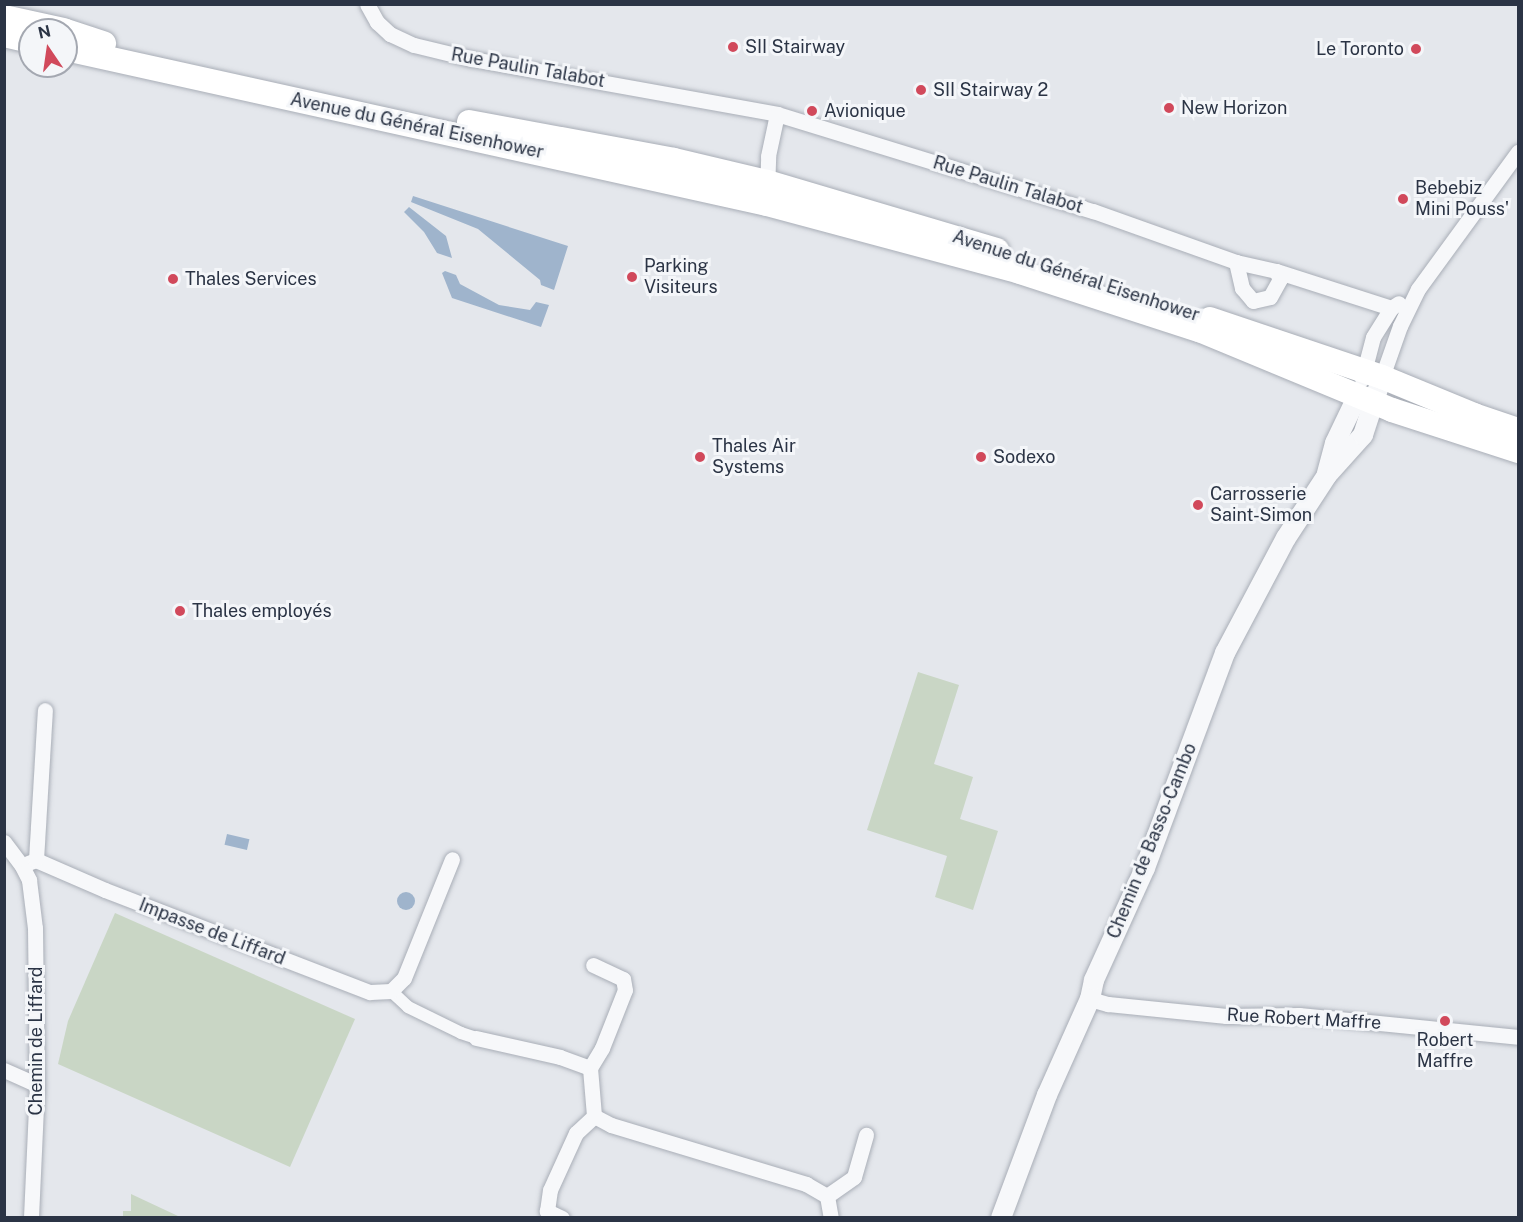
<!DOCTYPE html>
<meta charset="utf-8">
<style>
body{margin:0}
#map{position:relative;width:1523px;height:1222px;overflow:hidden;background:#e4e7ec;font-family:"Public Sans",sans-serif}
div>[style]{position:absolute}
.green>*{inset:0;background:#c9d6c5}
.water>*{inset:0;background:#9fb4cc;transform-origin:0 0}
.round{border-radius:50%}
.roads{filter:drop-shadow(0 0 2px #a9aeb7) drop-shadow(0 0 2px #a9aeb7)}
.pedestrian>*{height:12px;margin:-6px;padding:0 6px;transform-origin:6px;border-radius:6px;background:#f7f8fa}
.minor>*{height:15px;margin:-7.5px;padding:0 7.5px;transform-origin:7.5px;border-radius:7.5px;background:#f7f8fa}
.tertiary>*{height:20px;margin:-10px;padding:0 10px;transform-origin:10px;border-radius:10px;background:#f7f8fa}
.primary>*{height:24px;margin:-12px;padding:0 12px;transform-origin:12px;border-radius:12px;background:#fff}
.dots>*{width:16px;height:16px;translate:-50% -50%;box-sizing:border-box;border:3px solid #f4f6f9;border-radius:50%}
span{translate:-50% -50%;white-space:nowrap;text-align:center;line-height:1.15;-webkit-text-stroke:6px #f4f6f9;paint-order:stroke}
.poi-label{font-size:18px;color:#2b3445}
.left{translate:0 -50%;text-align:left}
.right{translate:-100% -50%;text-align:right}
.street-label{font-size:18px;color:#2b3445}
.frame{position:absolute;inset:0;border:6px solid #2b3445;pointer-events:none}
.north{position:absolute;left:18px;top:18px;width:60px;height:60px;box-sizing:border-box;background:#f4f6f9;border:2px solid #a4a8b1;border-radius:50%;rotate:347deg;font-size:16px;font-weight:700;line-height:24px;text-align:center;color:#2b3445}
.north::after{content:'';display:block;margin:auto;width:21px;height:27px;background:#d1495b;clip-path:polygon(50% 0,100% 100%,50% 72%,0 100%)}
</style>
<div id="map">
<div class="green">
<div style="clip-path:polygon(918px 672px,959px 685px,934px 764px,973px 777px,960px 819px,998px 831px,973px 910px,935px 897px,947px 856px,867px 830px)"></div>
<div style="clip-path:polygon(115px 913px,355px 1019px,290px 1167px,58px 1064px,68px 1021px)"></div>
<div style="clip-path:polygon(131px 1194px,178px 1216px,123px 1217px,123px 1211px,131px 1211px)"></div>
</div>
<div class="water">
<div style="clip-path:polygon(413px 196px,568px 246px,554px 290px,541px 285px,540px 280px,478px 229px,411px 202px)"></div>
<div style="clip-path:polygon(409px 207px,446px 236px,452px 258px,437px 253px,424px 232px,404px 212px)"></div>
<div style="clip-path:polygon(445px 271px,456px 275px,460px 284px,499px 305px,530px 310px,536px 302px,549px 305px,541px 327px,452px 298px,442px 273px)"></div>
<div style="left:227px;top:834px;width:23px;height:11px;rotate:13deg"></div>
<div class="round" style="left:397px;top:892px;width:18px;height:18px"></div>
</div>
<div class="roads">
<div class="pedestrian">
<div style="left:391px;top:991px;width:23px;rotate:43deg"></div>
<div style="left:408px;top:1007px;width:59px;rotate:26.1deg"></div>
<div style="left:461px;top:1033px;width:16px;rotate:18deg"></div>
</div>
<div class="minor">
<div style="left:367px;top:4px;width:21px;rotate:61deg"></div>
<div style="left:377px;top:22px;width:18px;rotate:43deg"></div>
<div style="left:390px;top:34px;width:26px;rotate:25deg"></div>
<div style="left:414px;top:45px;width:60px;rotate:13.6deg"></div>
<div style="left:472px;top:59px;width:310px;rotate:10.2deg"></div>
<div style="left:777px;top:114px;width:331px;rotate:17.1deg"></div>
<div style="left:1093px;top:211px;width:152px;rotate:19.6deg"></div>
<div style="left:1236px;top:262px;width:41px;rotate:12.7deg"></div>
<div style="left:1276px;top:271px;width:121px;rotate:17.8deg"></div>
<div style="left:767px;top:191px;width:35px;rotate:-88deg"></div>
<div style="left:768px;top:156px;width:43px;rotate:-77.9deg"></div>
<div style="left:1236px;top:262px;width:27px;rotate:77deg"></div>
<div style="left:1242px;top:288px;width:17px;rotate:50deg"></div>
<div style="left:1253px;top:301px;width:17px;rotate:-13deg"></div>
<div style="left:1270px;top:297px;width:21px;rotate:-61deg"></div>
<div style="left:1280px;top:279px;width:9px;rotate:-117deg"></div>
<div style="left:1382px;top:377px;width:54px;rotate:-70.6deg"></div>
<div style="left:1400px;top:326px;width:41px;rotate:-64.1deg"></div>
<div style="left:1418px;top:289px;width:170px;rotate:-53.9deg"></div>
<div style="left:1362px;top:379px;width:43px;rotate:-75.3deg"></div>
<div style="left:1373px;top:337px;width:34px;rotate:-58deg"></div>
<div style="left:1391px;top:308px;width:9px;rotate:-32deg"></div>
<div style="left:4px;top:842px;width:30px;rotate:53deg"></div>
<div style="left:22px;top:866px;width:16px;rotate:63deg"></div>
<div style="left:29px;top:880px;width:48px;rotate:82.9deg"></div>
<div style="left:35px;top:928px;width:157px;rotate:89.3deg"></div>
<div style="left:37px;top:1085px;width:133px;rotate:92.6deg"></div>
<div style="left:36px;top:860px;width:75px;rotate:23.5deg"></div>
<div style="left:105px;top:890px;width:284px;rotate:21.1deg"></div>
<div style="left:370px;top:992px;width:21px;rotate:-3deg"></div>
<div style="left:391px;top:991px;width:18px;rotate:-45deg"></div>
<div style="left:404px;top:978px;width:128px;rotate:-68deg"></div>
<div style="left:28px;top:863px;width:9px;rotate:-21deg"></div>
<div style="left:36px;top:860px;width:150px;rotate:-86.6deg"></div>
<div style="left:1090px;top:999px;width:19px;rotate:16deg"></div>
<div style="left:1108px;top:1004px;width:119px;rotate:5.8deg"></div>
<div style="left:1226px;top:1016px;width:73px;rotate:-0.8deg"></div>
<div style="left:1299px;top:1015px;width:220px;rotate:5.7deg"></div>
<div style="left:476px;top:1038px;width:86px;rotate:12.7deg"></div>
<div style="left:560px;top:1057px;width:32px;rotate:20deg"></div>
<div style="left:590px;top:1068px;width:48px;rotate:85.2deg"></div>
<div style="left:594px;top:1116px;width:19px;rotate:28deg"></div>
<div style="left:611px;top:1125px;width:204px;rotate:16.8deg"></div>
<div style="left:806px;top:1184px;width:24px;rotate:30deg"></div>
<div style="left:827px;top:1196px;width:22px;rotate:80deg"></div>
<div style="left:590px;top:1068px;width:23px;rotate:-59deg"></div>
<div style="left:602px;top:1048px;width:62px;rotate:-68.4deg"></div>
<div style="left:625px;top:990px;width:11px;rotate:-100deg"></div>
<div style="left:623px;top:979px;width:33px;rotate:-155deg"></div>
<div style="left:4px;top:1070px;width:36px;rotate:24deg"></div>
<div style="left:827px;top:1196px;width:33px;rotate:-35deg"></div>
<div style="left:854px;top:1177px;width:44px;rotate:-74.1deg"></div>
<div style="left:562px;top:1218px;width:17px;rotate:-155deg"></div>
<div style="left:547px;top:1211px;width:21px;rotate:-82deg"></div>
<div style="left:550px;top:1190px;width:63px;rotate:-65.5deg"></div>
<div style="left:576px;top:1133px;width:25px;rotate:-43deg"></div>
</div>
<div class="tertiary">
<div style="left:1327px;top:473px;width:31px;rotate:-75deg"></div>
<div style="left:1335px;top:443px;width:53px;rotate:-64.4deg"></div>
<div style="left:1001px;top:1218px;width:131px;rotate:-69.5deg"></div>
<div style="left:1047px;top:1095px;width:105px;rotate:-65.9deg"></div>
<div style="left:1090px;top:999px;width:19px;rotate:-78deg"></div>
<div style="left:1094px;top:980px;width:123px;rotate:-65.5deg"></div>
<div style="left:1145px;top:868px;width:229px;rotate:-69.6deg"></div>
<div style="left:1225px;top:653px;width:130px;rotate:-62.1deg"></div>
<div style="left:1286px;top:538px;width:75px;rotate:-56.9deg"></div>
<div style="left:1327px;top:475px;width:54px;rotate:-48deg"></div>
<div style="left:1363px;top:435px;width:61px;rotate:-71.9deg"></div>
</div>
<div class="primary">
<div style="left:4px;top:17px;width:61px;rotate:12.2deg"></div>
<div style="left:66px;top:31px;width:40px;rotate:18deg"></div>
<div style="left:4px;top:35px;width:27px;rotate:13deg"></div>
<div style="left:66px;top:49px;width:718px;rotate:12.47deg"></div>
<div style="left:767px;top:204px;width:262px;rotate:15deg"></div>
<div style="left:1020px;top:272px;width:188px;rotate:18deg"></div>
<div style="left:1199px;top:330px;width:209px;rotate:22.5deg"></div>
<div style="left:1392px;top:410px;width:133px;rotate:18deg"></div>
<div style="left:469px;top:122px;width:208px;rotate:10.5deg"></div>
<div style="left:674px;top:160px;width:96px;rotate:13.3deg"></div>
<div style="left:767px;top:182px;width:240px;rotate:16.5deg"></div>
<div style="left:1210px;top:319px;width:182px;rotate:18.6deg"></div>
<div style="left:1382px;top:377px;width:100px;rotate:22.4deg"></div>
<div style="left:1474px;top:415px;width:46px;rotate:18.8deg"></div>
</div>
</div>
<div class="dots">
<div style="left:733px;top:47px;background:#d1495b"></div>
<div style="left:1416px;top:49px;background:#d1495b"></div>
<div style="left:921px;top:90px;background:#d1495b"></div>
<div style="left:1169px;top:108px;background:#d1495b"></div>
<div style="left:812px;top:111px;background:#d1495b"></div>
<div style="left:1403px;top:199px;background:#d1495b"></div>
<div style="left:632px;top:277px;background:#d1495b"></div>
<div style="left:173px;top:279px;background:#d1495b"></div>
<div style="left:700px;top:457px;background:#d1495b"></div>
<div style="left:981px;top:457px;background:#d1495b"></div>
<div style="left:1198px;top:505px;background:#d1495b"></div>
<div style="left:180px;top:611px;background:#d1495b"></div>
<div style="left:1445px;top:1021px;background:#d1495b"></div>
</div>
<div class="poi-label">
<span class="left" style="left:745px;top:47px">SII Stairway</span>
<span class="right" style="left:1404px;top:49px">Le Toronto</span>
<span class="left" style="left:933px;top:90px">SII Stairway 2</span>
<span class="left" style="left:1181px;top:108px">New Horizon</span>
<span class="left" style="left:824px;top:111px">Avionique</span>
<span class="left" style="left:1415px;top:199px">Bebebiz<br>Mini Pouss'</span>
<span class="left" style="left:644px;top:277px">Parking<br>Visiteurs</span>
<span class="left" style="left:185px;top:279px">Thales Services</span>
<span class="left" style="left:712px;top:457px">Thales Air<br>Systems</span>
<span class="left" style="left:993px;top:457px">Sodexo</span>
<span class="left" style="left:1210px;top:505px">Carrosserie<br>Saint-Simon</span>
<span class="left" style="left:192px;top:611px">Thales employés</span>
<span style="left:1445px;top:1051px">Robert<br>Maffre</span>
</div>
<div class="street-label">
<span style="left:528px;top:68px;rotate:10deg">Rue Paulin Talabot</span>
<span style="left:417px;top:126px;rotate:12deg">Avenue du Général Eisenhower</span>
<span style="left:1008px;top:185px;rotate:17deg">Rue Paulin Talabot</span>
<span style="left:1076px;top:276px;rotate:18deg">Avenue du Général Eisenhower</span>
<span style="left:1152px;top:841px;rotate:-68deg">Chemin de Basso-Cambo</span>
<span style="left:212px;top:932px;rotate:21deg">Impasse de Liffard</span>
<span style="left:1304px;top:1019px;rotate:3deg">Rue Robert Maffre</span>
<span style="left:36px;top:1041px;rotate:-90deg">Chemin de Liffard</span>
</div>
<div class="frame"></div>
<div class="north">N</div>
</div>
